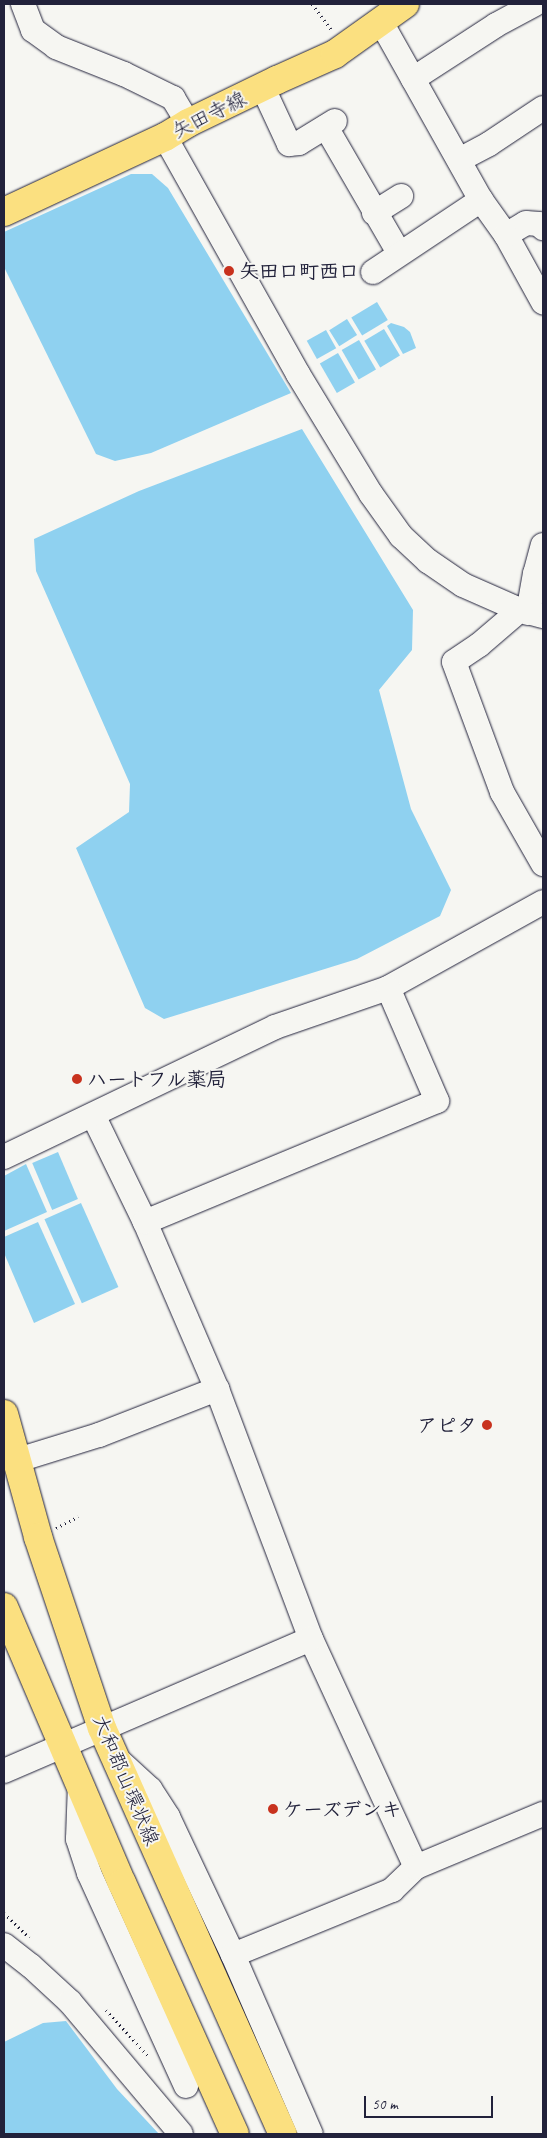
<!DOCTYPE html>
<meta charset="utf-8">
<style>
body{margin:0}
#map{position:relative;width:547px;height:2138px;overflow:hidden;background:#f6f6f2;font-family:Caveat,"Klee One",sans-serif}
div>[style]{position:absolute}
.water>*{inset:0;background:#8fd1f0;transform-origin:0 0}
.path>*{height:3px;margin-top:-1.5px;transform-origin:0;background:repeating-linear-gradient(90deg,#22223b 0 1px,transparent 0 5px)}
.roads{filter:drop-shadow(0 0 1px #22223b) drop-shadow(0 0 1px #22223b)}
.minor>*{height:24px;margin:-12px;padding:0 12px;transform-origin:12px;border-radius:12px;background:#f6f6f2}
.major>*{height:28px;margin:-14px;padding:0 14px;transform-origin:14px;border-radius:14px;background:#fbe080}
.dots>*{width:14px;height:14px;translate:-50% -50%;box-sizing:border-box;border:2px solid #f6f6f2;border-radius:50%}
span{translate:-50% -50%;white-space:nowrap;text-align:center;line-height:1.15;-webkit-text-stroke:4px #f6f6f2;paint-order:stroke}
.street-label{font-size:20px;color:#22223b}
.poi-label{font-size:20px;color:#22223b;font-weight:700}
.left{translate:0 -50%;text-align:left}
.right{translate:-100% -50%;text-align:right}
.frame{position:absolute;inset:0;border:5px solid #22223b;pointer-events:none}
.scale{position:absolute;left:364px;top:2096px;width:129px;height:22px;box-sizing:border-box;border:2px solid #22223b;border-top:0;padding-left:6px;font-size:15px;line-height:18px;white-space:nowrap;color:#22223b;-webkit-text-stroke:4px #f6f6f2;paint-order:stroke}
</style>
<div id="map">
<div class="water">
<div style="clip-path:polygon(131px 174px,152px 174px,168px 188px,291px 393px,151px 453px,115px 461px,96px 454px,4px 267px,4px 232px)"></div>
<div style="left:377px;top:302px;width:21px;height:30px;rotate:59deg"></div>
<div style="left:347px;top:319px;width:19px;height:21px;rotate:58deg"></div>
<div style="clip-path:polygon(391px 323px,404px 327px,410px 332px,416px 348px,403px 354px,387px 326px)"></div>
<div style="left:384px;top:329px;width:31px;height:23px;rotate:59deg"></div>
<div style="left:326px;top:330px;width:21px;height:22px;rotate:61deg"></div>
<div style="left:359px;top:340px;width:34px;height:20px;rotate:60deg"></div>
<div style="left:338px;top:353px;width:34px;height:21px;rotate:60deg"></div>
<div style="clip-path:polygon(302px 429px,413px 610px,412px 650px,379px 690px,411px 809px,451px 890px,440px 916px,357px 959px,164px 1019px,145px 1008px,76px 848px,129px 812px,130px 784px,36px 571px,34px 539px,139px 491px)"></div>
<div style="left:58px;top:1152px;width:51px;height:28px;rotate:67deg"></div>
<div style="clip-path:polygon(26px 1164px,47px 1212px,4px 1231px,4px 1176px)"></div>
<div style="left:81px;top:1203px;width:92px;height:40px;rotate:66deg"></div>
<div style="clip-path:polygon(38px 1222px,75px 1304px,34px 1323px,4px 1253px,4px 1237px)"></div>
<div style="clip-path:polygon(66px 2021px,117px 2089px,159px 2134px,4px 2134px,4px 2042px,43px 2023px)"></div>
</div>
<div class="path">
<div style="left:312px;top:4px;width:34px;rotate:53deg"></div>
<div style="left:56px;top:1528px;width:25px;rotate:-27deg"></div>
<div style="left:4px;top:1913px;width:35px;rotate:44deg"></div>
<div style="left:106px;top:2010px;width:64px;rotate:47.5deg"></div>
</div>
<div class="roads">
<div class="minor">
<div style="left:23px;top:4px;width:28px;rotate:69deg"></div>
<div style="left:33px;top:30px;width:29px;rotate:36deg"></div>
<div style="left:56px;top:47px;width:73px;rotate:21.7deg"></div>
<div style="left:124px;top:74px;width:55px;rotate:26.1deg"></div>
<div style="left:173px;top:98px;width:29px;rotate:59deg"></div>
<div style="left:381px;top:22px;width:204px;rotate:60.7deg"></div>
<div style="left:481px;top:200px;width:43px;rotate:54.5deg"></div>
<div style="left:506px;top:235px;width:77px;rotate:61.1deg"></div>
<div style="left:413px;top:79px;width:99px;rotate:-33deg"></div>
<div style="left:496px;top:25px;width:44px;rotate:-28.3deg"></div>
<div style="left:263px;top:88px;width:62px;rotate:65.1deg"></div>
<div style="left:289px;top:144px;width:10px;rotate:-6deg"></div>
<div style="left:299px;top:143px;width:42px;rotate:-31.4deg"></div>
<div style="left:326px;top:127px;width:146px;rotate:59.9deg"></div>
<div style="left:165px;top:137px;width:272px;rotate:60.7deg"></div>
<div style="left:298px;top:374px;width:140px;rotate:58.7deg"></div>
<div style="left:371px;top:494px;width:52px;rotate:54.5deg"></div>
<div style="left:401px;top:536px;width:37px;rotate:43deg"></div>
<div style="left:428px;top:561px;width:42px;rotate:34.4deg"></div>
<div style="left:463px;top:585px;width:62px;rotate:23.7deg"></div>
<div style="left:520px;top:610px;width:24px;rotate:15deg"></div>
<div style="left:459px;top:160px;width:34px;rotate:-28deg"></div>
<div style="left:489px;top:144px;width:65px;rotate:-33.7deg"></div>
<div style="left:374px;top:213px;width:32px;rotate:-32deg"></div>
<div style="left:506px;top:235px;width:23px;rotate:-31deg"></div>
<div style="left:526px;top:223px;width:13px;rotate:4deg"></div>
<div style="left:539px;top:224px;width:6px;rotate:45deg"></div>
<div style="left:373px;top:272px;width:130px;rotate:-33.7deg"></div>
<div style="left:520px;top:610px;width:54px;rotate:139.5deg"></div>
<div style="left:479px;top:645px;width:30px;rotate:146deg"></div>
<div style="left:454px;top:662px;width:139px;rotate:69.7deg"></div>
<div style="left:502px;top:792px;width:83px;rotate:60.3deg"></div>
<div style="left:528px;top:613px;width:40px;rotate:-80deg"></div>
<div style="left:535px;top:574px;width:30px;rotate:-75deg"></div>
<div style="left:93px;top:1115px;width:119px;rotate:64.1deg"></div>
<div style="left:145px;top:1222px;width:182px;rotate:66.7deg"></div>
<div style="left:217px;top:1389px;width:267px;rotate:69.4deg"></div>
<div style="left:311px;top:1639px;width:251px;rotate:65.3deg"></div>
<div style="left:4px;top:1157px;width:301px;rotate:-25.6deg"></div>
<div style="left:275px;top:1027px;width:120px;rotate:-19deg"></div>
<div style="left:388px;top:988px;width:177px;rotate:-29deg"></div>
<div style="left:145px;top:1222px;width:316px;rotate:-22.5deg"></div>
<div style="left:437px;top:1101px;width:123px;rotate:-113.4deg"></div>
<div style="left:18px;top:1460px;width:85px;rotate:-17.2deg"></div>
<div style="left:99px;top:1435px;width:127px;rotate:-21.3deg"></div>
<div style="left:117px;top:1759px;width:45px;rotate:42.3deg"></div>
<div style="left:150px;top:1789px;width:33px;rotate:57deg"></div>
<div style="left:168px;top:1817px;width:153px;rotate:64.8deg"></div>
<div style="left:233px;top:1955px;width:195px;rotate:66.5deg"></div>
<div style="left:4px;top:1771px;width:334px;rotate:-23.3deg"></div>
<div style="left:80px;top:1784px;width:55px;rotate:92.1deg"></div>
<div style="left:78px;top:1839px;width:36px;rotate:72deg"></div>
<div style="left:89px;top:1873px;width:234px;rotate:65.5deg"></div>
<div style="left:4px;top:1945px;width:34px;rotate:38deg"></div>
<div style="left:31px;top:1966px;width:53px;rotate:42.7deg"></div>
<div style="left:70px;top:2002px;width:172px;rotate:49.9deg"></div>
<div style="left:233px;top:1955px;width:172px;rotate:-22.2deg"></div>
<div style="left:392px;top:1890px;width:33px;rotate:-44deg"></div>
<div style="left:416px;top:1867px;width:138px;rotate:-22.7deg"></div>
</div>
<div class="major">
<div style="left:4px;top:212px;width:178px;rotate:-25deg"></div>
<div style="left:165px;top:137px;width:27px;rotate:-31deg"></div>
<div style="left:188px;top:123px;width:99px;rotate:-25.8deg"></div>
<div style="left:277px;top:80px;width:64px;rotate:-24.1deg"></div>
<div style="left:335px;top:54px;width:86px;rotate:-35.5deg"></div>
<div style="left:4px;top:1414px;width:128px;rotate:74.5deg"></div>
<div style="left:38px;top:1537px;width:201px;rotate:71.5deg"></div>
<div style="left:102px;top:1728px;width:445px;rotate:66deg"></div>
<div style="left:4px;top:1607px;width:300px;rotate:66.9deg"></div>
<div style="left:122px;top:1883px;width:275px;rotate:65.8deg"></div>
</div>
</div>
<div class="dots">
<div style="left:229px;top:271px;background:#c8321e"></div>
<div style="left:77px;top:1079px;background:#c8321e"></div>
<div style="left:487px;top:1425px;background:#c8321e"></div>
<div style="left:273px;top:1809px;background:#c8321e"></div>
</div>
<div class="street-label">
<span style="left:209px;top:115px;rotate:-27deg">矢田寺線</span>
<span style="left:126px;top:1780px;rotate:67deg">大和郡山環状線</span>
</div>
<div class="poi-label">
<span class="left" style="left:239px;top:271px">矢田口町西口</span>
<span class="left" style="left:87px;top:1079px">ハートフル薬局</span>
<span class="right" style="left:477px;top:1425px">アピタ</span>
<span class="left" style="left:283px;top:1809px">ケーズデンキ</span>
</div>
<div class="frame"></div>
<div class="scale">50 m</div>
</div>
